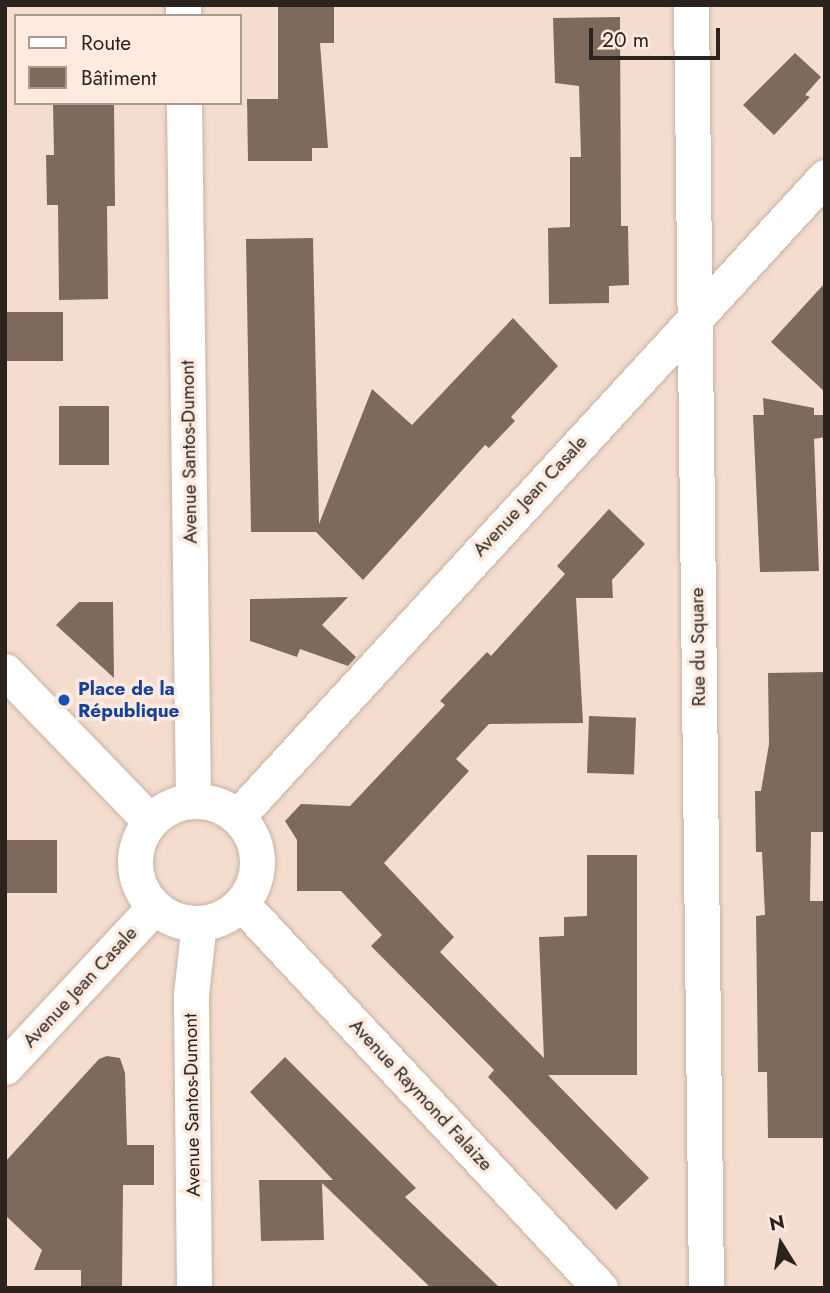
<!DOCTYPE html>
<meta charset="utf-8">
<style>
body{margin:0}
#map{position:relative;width:830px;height:1293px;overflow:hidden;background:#f4ddce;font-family:Jost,sans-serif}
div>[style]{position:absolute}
.building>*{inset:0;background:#7e6a5c;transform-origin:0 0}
.roads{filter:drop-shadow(0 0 2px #c7b2a3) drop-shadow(0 0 2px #c7b2a3)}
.street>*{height:35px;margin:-17.5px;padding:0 17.5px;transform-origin:17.5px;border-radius:17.5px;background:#fff}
.street>.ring{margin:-17.5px;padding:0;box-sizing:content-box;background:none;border:35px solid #fff;border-radius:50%}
.dots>*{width:19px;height:19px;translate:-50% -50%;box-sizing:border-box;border:4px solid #feebdf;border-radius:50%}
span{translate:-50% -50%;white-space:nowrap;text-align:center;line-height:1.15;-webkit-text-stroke:7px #feebdf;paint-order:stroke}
.street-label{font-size:19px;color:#2b231d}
.transit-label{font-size:19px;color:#164399;font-weight:700}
.left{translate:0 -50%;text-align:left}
.frame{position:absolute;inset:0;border:7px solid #2b231d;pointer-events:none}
.legend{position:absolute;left:14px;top:14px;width:228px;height:91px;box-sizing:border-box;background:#feebdf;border:2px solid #aa9b91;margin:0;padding:9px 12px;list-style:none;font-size:21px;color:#2b231d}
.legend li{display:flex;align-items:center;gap:14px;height:35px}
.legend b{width:35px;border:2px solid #aa9b91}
.north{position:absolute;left:746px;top:1209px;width:70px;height:70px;-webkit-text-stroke:5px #feebdf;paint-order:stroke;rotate:349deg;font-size:19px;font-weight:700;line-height:28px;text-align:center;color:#2b231d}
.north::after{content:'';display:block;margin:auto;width:24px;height:32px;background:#2b231d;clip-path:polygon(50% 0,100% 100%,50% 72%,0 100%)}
.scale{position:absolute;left:589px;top:28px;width:131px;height:32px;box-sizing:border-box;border:4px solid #2b231d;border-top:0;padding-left:9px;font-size:21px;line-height:24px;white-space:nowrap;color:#2b231d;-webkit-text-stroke:5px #feebdf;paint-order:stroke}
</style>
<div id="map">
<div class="building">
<div style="clip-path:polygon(278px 5px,334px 5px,334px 43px,320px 43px,328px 148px,312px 148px,312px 161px,248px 161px,247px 99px,278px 99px)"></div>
<div style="clip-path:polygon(620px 17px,621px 226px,628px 226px,629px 285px,609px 286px,609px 303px,549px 304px,548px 228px,570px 227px,570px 157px,581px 157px,579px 86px,555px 83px,553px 18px)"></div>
<div style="clip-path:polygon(795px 53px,821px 77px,805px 95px,810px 97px,774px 135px,743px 105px)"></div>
<div style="clip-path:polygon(53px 103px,114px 103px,115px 206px,107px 206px,108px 299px,59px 300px,58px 205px,47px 205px,46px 155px,54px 155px)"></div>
<div style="clip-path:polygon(313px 238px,319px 524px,372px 389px,412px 425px,513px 318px,558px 366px,511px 417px,515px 421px,489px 448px,485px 445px,363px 580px,316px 532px,251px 532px,246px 239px)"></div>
<div style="clip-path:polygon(825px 283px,825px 392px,771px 342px)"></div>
<div style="left:5px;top:312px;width:58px;height:49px"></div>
<div style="clip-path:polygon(763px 398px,814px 408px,814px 415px,825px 415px,825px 437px,814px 439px,819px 571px,760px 572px,753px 415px,764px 415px)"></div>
<div style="left:59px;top:406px;width:50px;height:59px"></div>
<div style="clip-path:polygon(609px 509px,645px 544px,612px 580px,613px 598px,576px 598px,583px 723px,489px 724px,456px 759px,469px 771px,384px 863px,454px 937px,440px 952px,544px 1058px,539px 937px,564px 936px,564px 917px,587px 916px,587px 855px,637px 855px,637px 1075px,548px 1075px,649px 1178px,616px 1210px,488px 1077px,494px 1070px,371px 946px,382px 935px,341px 891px,297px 891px,297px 840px,285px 821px,301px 804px,350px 806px,445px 705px,440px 701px,487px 652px,491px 656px,565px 574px,557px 566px)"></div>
<div style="clip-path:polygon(348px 597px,322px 625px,356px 657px,348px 666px,300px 649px,297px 657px,250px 641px,250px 599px)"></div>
<div style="clip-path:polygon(79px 602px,113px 602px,114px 678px,56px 625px)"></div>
<div style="clip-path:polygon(825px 672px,825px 832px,811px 832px,810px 901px,825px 901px,825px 1138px,768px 1138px,767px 1072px,758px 1072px,756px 916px,765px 915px,762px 852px,756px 852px,755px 791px,761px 791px,769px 744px,768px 673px)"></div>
<div style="left:589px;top:716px;width:47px;height:57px;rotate:2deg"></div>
<div style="left:57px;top:840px;width:53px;height:52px;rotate:90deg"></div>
<div style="clip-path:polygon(107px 1056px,120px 1058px,125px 1073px,127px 1145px,154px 1145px,154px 1185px,123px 1185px,122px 1288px,81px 1288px,81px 1270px,34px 1270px,42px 1250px,5px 1215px,5px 1162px,99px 1059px)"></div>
<div style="clip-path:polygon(285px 1057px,416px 1188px,405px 1197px,500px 1288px,431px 1288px,322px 1183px,324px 1240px,261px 1241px,259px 1180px,333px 1180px,250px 1092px)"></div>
</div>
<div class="roads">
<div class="street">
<div style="left:183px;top:5px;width:11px;rotate:90deg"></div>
<div style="left:691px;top:5px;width:1283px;rotate:89.33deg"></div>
<div style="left:184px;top:103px;width:698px;rotate:89.26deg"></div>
<div style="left:5px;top:671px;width:209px;rotate:46deg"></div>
<div class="ring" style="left:135px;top:801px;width:87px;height:87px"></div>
<div style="left:237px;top:817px;width:869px;rotate:-47.42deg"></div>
<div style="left:241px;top:903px;width:526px;rotate:47deg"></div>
<div style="left:5px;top:1067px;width:219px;rotate:-47deg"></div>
<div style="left:194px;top:1288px;width:294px;rotate:-90.6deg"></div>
<div style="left:191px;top:994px;width:71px;rotate:-83.6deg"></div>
</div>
</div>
<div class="dots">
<div style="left:64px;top:700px;background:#1a4fb4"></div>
</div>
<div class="street-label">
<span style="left:189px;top:452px;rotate:-91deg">Avenue Santos-Dumont</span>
<span style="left:530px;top:496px;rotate:-47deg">Avenue Jean Casale</span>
<span style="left:698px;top:647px;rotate:-91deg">Rue du Square</span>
<span style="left:80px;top:987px;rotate:-47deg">Avenue Jean Casale</span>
<span style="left:421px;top:1095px;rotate:47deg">Avenue Raymond Falaize</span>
<span style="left:192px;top:1105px;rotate:-91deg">Avenue Santos-Dumont</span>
</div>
<div class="transit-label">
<span class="left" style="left:78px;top:700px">Place de la<br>République</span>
</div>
<div class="frame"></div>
<ul class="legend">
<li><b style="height:9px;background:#fff"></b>Route</li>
<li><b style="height:19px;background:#7e6a5c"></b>Bâtiment</li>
</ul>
<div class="north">N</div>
<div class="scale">20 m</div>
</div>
